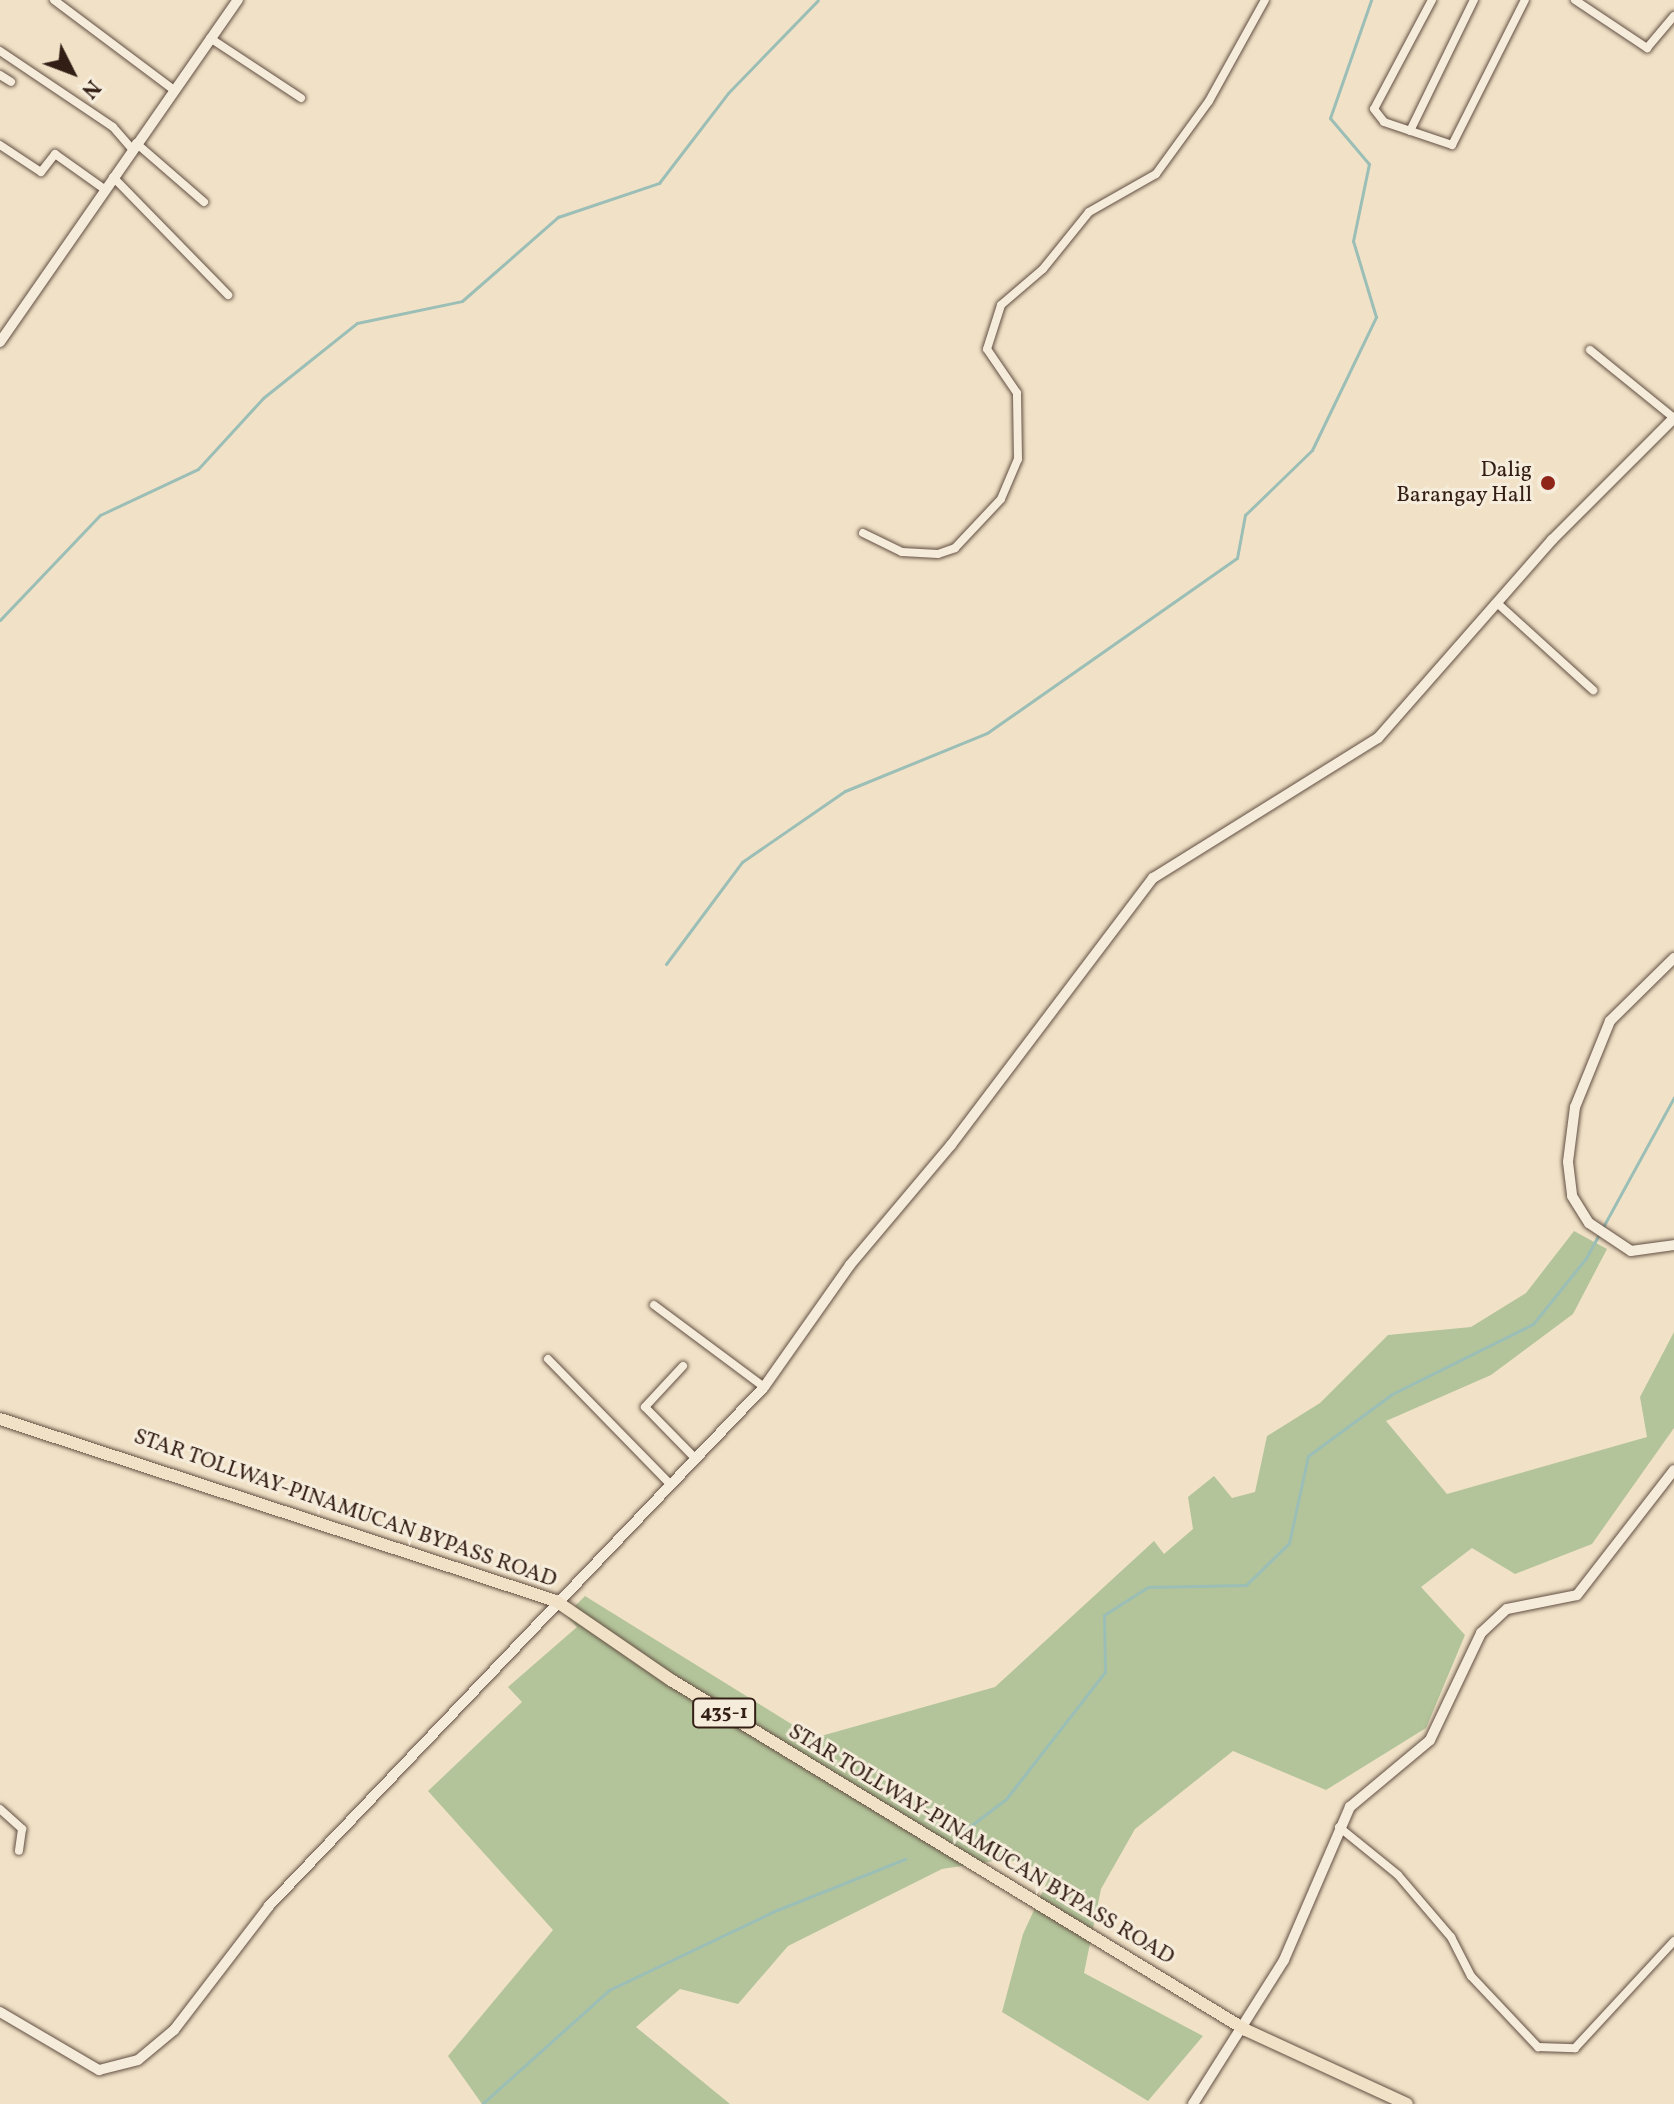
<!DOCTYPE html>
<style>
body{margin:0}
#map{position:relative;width:1674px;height:2104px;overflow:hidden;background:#f1e2c7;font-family:Vollkorn,serif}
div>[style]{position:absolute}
.green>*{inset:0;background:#b3c49a}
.stream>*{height:3px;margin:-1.5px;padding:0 1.5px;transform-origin:1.5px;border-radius:1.5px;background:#9bbeb6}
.roads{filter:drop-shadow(0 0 2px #624f42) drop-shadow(0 0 2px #624f42)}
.minor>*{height:8px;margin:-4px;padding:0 4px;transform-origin:4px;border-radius:4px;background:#f6ecdb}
.tertiary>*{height:10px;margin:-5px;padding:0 5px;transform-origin:5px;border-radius:5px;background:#f6ecdb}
.primary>*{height:12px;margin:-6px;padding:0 6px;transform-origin:6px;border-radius:6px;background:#f1e2c7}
.dots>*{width:22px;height:22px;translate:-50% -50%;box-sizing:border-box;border:4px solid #f6ecdb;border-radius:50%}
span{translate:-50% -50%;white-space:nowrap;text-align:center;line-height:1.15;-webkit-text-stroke:6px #f6ecdb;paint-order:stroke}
.shield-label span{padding:2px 6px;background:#f6ecdb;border:2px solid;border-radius:6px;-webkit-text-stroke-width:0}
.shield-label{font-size:20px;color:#331e15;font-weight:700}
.poi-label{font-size:22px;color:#331e15}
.right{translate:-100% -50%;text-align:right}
.street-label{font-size:22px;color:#331e15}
.north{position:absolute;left:32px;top:32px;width:80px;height:80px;-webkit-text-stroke:6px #f6ecdb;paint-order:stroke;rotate:132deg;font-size:22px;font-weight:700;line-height:32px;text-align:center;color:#331e15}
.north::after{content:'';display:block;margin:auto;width:28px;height:36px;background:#331e15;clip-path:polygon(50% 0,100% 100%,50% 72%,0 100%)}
</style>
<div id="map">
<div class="green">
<div style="clip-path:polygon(1574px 1231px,1607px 1249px,1573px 1314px,1491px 1375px,1386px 1421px,1447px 1494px,1647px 1437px,1640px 1397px,1674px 1332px,1674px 1428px,1592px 1544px,1515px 1574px,1472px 1548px,1421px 1587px,1465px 1635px,1426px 1728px,1326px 1790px,1233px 1751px,1135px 1829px,1101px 1889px,1084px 1973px,1203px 2036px,1148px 2101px,1002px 2012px,1023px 1934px,1051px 1873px,1007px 1859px,942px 1869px,788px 1946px,738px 2004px,680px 1989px,636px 2027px,730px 2104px,482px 2104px,448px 2056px,553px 1930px,428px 1791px,522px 1702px,508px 1687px,577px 1627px,566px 1615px,585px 1596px,814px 1738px,995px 1687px,1154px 1541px,1164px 1554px,1193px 1529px,1188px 1497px,1214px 1476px,1232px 1498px,1255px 1492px,1267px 1436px,1320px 1403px,1388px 1335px,1471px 1327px,1526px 1293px)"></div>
</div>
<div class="stream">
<div style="left:0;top:620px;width:145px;rotate:-46.4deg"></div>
<div style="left:100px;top:515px;width:108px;rotate:-25.1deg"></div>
<div style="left:198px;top:469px;width:96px;rotate:-47.5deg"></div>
<div style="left:263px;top:398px;width:120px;rotate:-38.6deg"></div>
<div style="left:357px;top:323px;width:107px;rotate:-11.8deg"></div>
<div style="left:462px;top:301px;width:128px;rotate:-41.2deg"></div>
<div style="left:558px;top:217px;width:107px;rotate:-18.6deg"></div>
<div style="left:659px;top:183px;width:113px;rotate:-52.5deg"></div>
<div style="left:728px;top:93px;width:129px;rotate:-45.9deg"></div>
<div style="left:666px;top:964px;width:127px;rotate:-53.3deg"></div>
<div style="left:742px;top:862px;width:125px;rotate:-34.6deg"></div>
<div style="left:845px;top:791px;width:153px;rotate:-22.2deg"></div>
<div style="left:987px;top:733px;width:305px;rotate:-35deg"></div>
<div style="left:1237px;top:558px;width:44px;rotate:-79.5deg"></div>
<div style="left:1245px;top:515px;width:93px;rotate:-44.1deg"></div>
<div style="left:1312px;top:450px;width:148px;rotate:-64.3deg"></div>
<div style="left:1376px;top:317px;width:79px;rotate:-106.8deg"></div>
<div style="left:1353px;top:241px;width:79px;rotate:-78.3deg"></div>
<div style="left:1369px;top:164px;width:60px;rotate:-130.3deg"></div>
<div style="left:1330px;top:118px;width:125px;rotate:-70.8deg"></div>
<div style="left:965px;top:1830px;width:51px;rotate:-37.1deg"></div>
<div style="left:1006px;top:1799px;width:161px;rotate:-52.1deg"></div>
<div style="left:1105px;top:1672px;width:57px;rotate:-91deg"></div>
<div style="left:1104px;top:1615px;width:52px;rotate:-32.5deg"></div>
<div style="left:1148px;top:1587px;width:98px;rotate:-1.2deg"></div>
<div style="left:1246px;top:1585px;width:60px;rotate:-44.3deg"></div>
<div style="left:1289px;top:1543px;width:89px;rotate:-77.7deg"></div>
<div style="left:1308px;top:1456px;width:104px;rotate:-36.4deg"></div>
<div style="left:1392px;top:1394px;width:157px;rotate:-26.4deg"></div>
<div style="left:1533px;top:1324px;width:85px;rotate:-51.2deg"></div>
<div style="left:1586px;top:1258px;width:183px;rotate:-61.3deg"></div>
<div style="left:482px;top:2104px;width:171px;rotate:-41.9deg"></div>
<div style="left:609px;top:1990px;width:186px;rotate:-25.5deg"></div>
<div style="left:777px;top:1910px;width:138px;rotate:-21.7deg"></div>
</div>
<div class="roads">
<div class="minor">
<div style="left:54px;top:0;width:150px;rotate:36.9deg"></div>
<div style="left:1432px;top:0;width:123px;rotate:118deg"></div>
<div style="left:1374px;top:109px;width:16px;rotate:52deg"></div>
<div style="left:1384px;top:122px;width:72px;rotate:18.7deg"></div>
<div style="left:1452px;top:145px;width:162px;rotate:-63.3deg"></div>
<div style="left:1575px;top:0;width:87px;rotate:33.7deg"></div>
<div style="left:1647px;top:48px;width:42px;rotate:-49.8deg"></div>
<div style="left:210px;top:38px;width:109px;rotate:33.4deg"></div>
<div style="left:0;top:51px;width:136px;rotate:33.9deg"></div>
<div style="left:113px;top:127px;width:29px;rotate:49deg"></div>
<div style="left:0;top:75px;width:13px;rotate:32deg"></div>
<div style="left:1410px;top:131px;width:146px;rotate:-64deg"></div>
<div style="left:136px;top:143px;width:90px;rotate:40.9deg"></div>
<div style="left:0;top:145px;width:49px;rotate:33.4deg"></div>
<div style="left:41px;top:172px;width:23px;rotate:-52deg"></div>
<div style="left:55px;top:154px;width:60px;rotate:35.5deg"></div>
<div style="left:113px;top:177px;width:165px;rotate:45.7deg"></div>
<div style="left:1590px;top:350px;width:108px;rotate:39deg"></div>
<div style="left:863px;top:533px;width:43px;rotate:26deg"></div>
<div style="left:902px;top:552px;width:36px;rotate:3deg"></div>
<div style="left:938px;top:554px;width:18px;rotate:-19deg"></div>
<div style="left:955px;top:548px;width:67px;rotate:-46.8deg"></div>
<div style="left:1001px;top:499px;width:43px;rotate:-67deg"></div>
<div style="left:1018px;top:459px;width:66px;rotate:-90.9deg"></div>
<div style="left:1017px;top:393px;width:53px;rotate:-124.3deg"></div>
<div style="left:987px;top:349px;width:46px;rotate:-72.3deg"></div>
<div style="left:1001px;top:305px;width:55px;rotate:-40.6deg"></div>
<div style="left:1043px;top:269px;width:73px;rotate:-51.1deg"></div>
<div style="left:1089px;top:212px;width:77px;rotate:-29.6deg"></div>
<div style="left:1156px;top:174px;width:90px;rotate:-54deg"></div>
<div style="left:1209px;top:101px;width:115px;rotate:-61deg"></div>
<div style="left:1497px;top:603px;width:130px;rotate:42.2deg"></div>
<div style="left:654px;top:1305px;width:137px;rotate:36.7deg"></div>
<div style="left:548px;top:1359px;width:170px;rotate:45.7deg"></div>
<div style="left:683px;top:1366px;width:56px;rotate:132.8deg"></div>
<div style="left:645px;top:1407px;width:67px;rotate:45.6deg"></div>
<div style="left:0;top:1809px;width:30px;rotate:42deg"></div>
<div style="left:22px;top:1829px;width:22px;rotate:98deg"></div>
<div style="left:1339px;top:1827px;width:76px;rotate:39.1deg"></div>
<div style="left:1398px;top:1875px;width:82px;rotate:49.5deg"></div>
<div style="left:1451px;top:1937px;width:44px;rotate:62.9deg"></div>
<div style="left:1471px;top:1976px;width:98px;rotate:46.7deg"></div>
<div style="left:1538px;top:2047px;width:37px;rotate:2deg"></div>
<div style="left:1575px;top:2048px;width:146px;rotate:-47.2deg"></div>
</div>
<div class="tertiary">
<div style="left:0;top:342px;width:417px;rotate:-55.2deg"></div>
<div style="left:1674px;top:958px;width:90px;rotate:135.5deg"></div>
<div style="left:1610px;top:1021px;width:93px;rotate:112.1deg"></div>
<div style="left:1575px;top:1107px;width:55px;rotate:97.3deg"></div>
<div style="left:1568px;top:1162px;width:34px;rotate:83deg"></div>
<div style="left:1572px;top:1196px;width:32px;rotate:58deg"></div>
<div style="left:1589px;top:1223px;width:50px;rotate:33.7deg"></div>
<div style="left:1631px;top:1251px;width:43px;rotate:-7.9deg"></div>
<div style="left:0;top:2012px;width:115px;rotate:30.4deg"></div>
<div style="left:99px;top:2070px;width:40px;rotate:-14.4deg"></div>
<div style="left:138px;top:2060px;width:47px;rotate:-39.8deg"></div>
<div style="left:174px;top:2030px;width:156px;rotate:-52.5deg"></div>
<div style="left:269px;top:1906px;width:717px;rotate:-46.36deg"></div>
<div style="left:764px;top:1387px;width:149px;rotate:-54.8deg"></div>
<div style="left:850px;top:1265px;width:157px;rotate:-49.9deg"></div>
<div style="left:951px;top:1145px;width:335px;rotate:-52.9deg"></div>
<div style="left:1153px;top:878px;width:265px;rotate:-31.9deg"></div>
<div style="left:1378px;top:738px;width:264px;rotate:-48.7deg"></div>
<div style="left:1552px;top:540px;width:173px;rotate:-45deg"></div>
<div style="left:1193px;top:2104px;width:170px;rotate:-57.7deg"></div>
<div style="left:1284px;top:1960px;width:167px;rotate:-66.7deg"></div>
<div style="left:1350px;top:1807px;width:104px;rotate:-39.9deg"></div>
<div style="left:1430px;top:1740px;width:119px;rotate:-64.5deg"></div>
<div style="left:1481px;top:1633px;width:35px;rotate:-43deg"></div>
<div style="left:1507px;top:1609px;width:71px;rotate:-11.3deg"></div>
<div style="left:1577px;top:1595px;width:158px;rotate:-52.2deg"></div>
</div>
<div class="primary">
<div style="left:0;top:1419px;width:585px;rotate:18.13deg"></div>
<div style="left:556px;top:1601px;width:140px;rotate:34.5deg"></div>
<div style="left:671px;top:1680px;width:673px;rotate:31.33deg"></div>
<div style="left:1246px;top:2030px;width:177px;rotate:24.7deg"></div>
</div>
</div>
<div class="dots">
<div style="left:1548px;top:483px;background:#8f2418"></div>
</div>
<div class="shield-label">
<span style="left:724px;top:1713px">435-1</span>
</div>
<div class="poi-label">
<span class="right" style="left:1532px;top:483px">Dalig<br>Barangay Hall</span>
</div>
<div class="street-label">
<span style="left:345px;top:1509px;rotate:19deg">STAR TOLLWAY-PINAMUCAN BYPASS ROAD</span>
<span style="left:981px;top:1845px;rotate:31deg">STAR TOLLWAY-PINAMUCAN BYPASS ROAD</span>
</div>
<div class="north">N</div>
</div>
